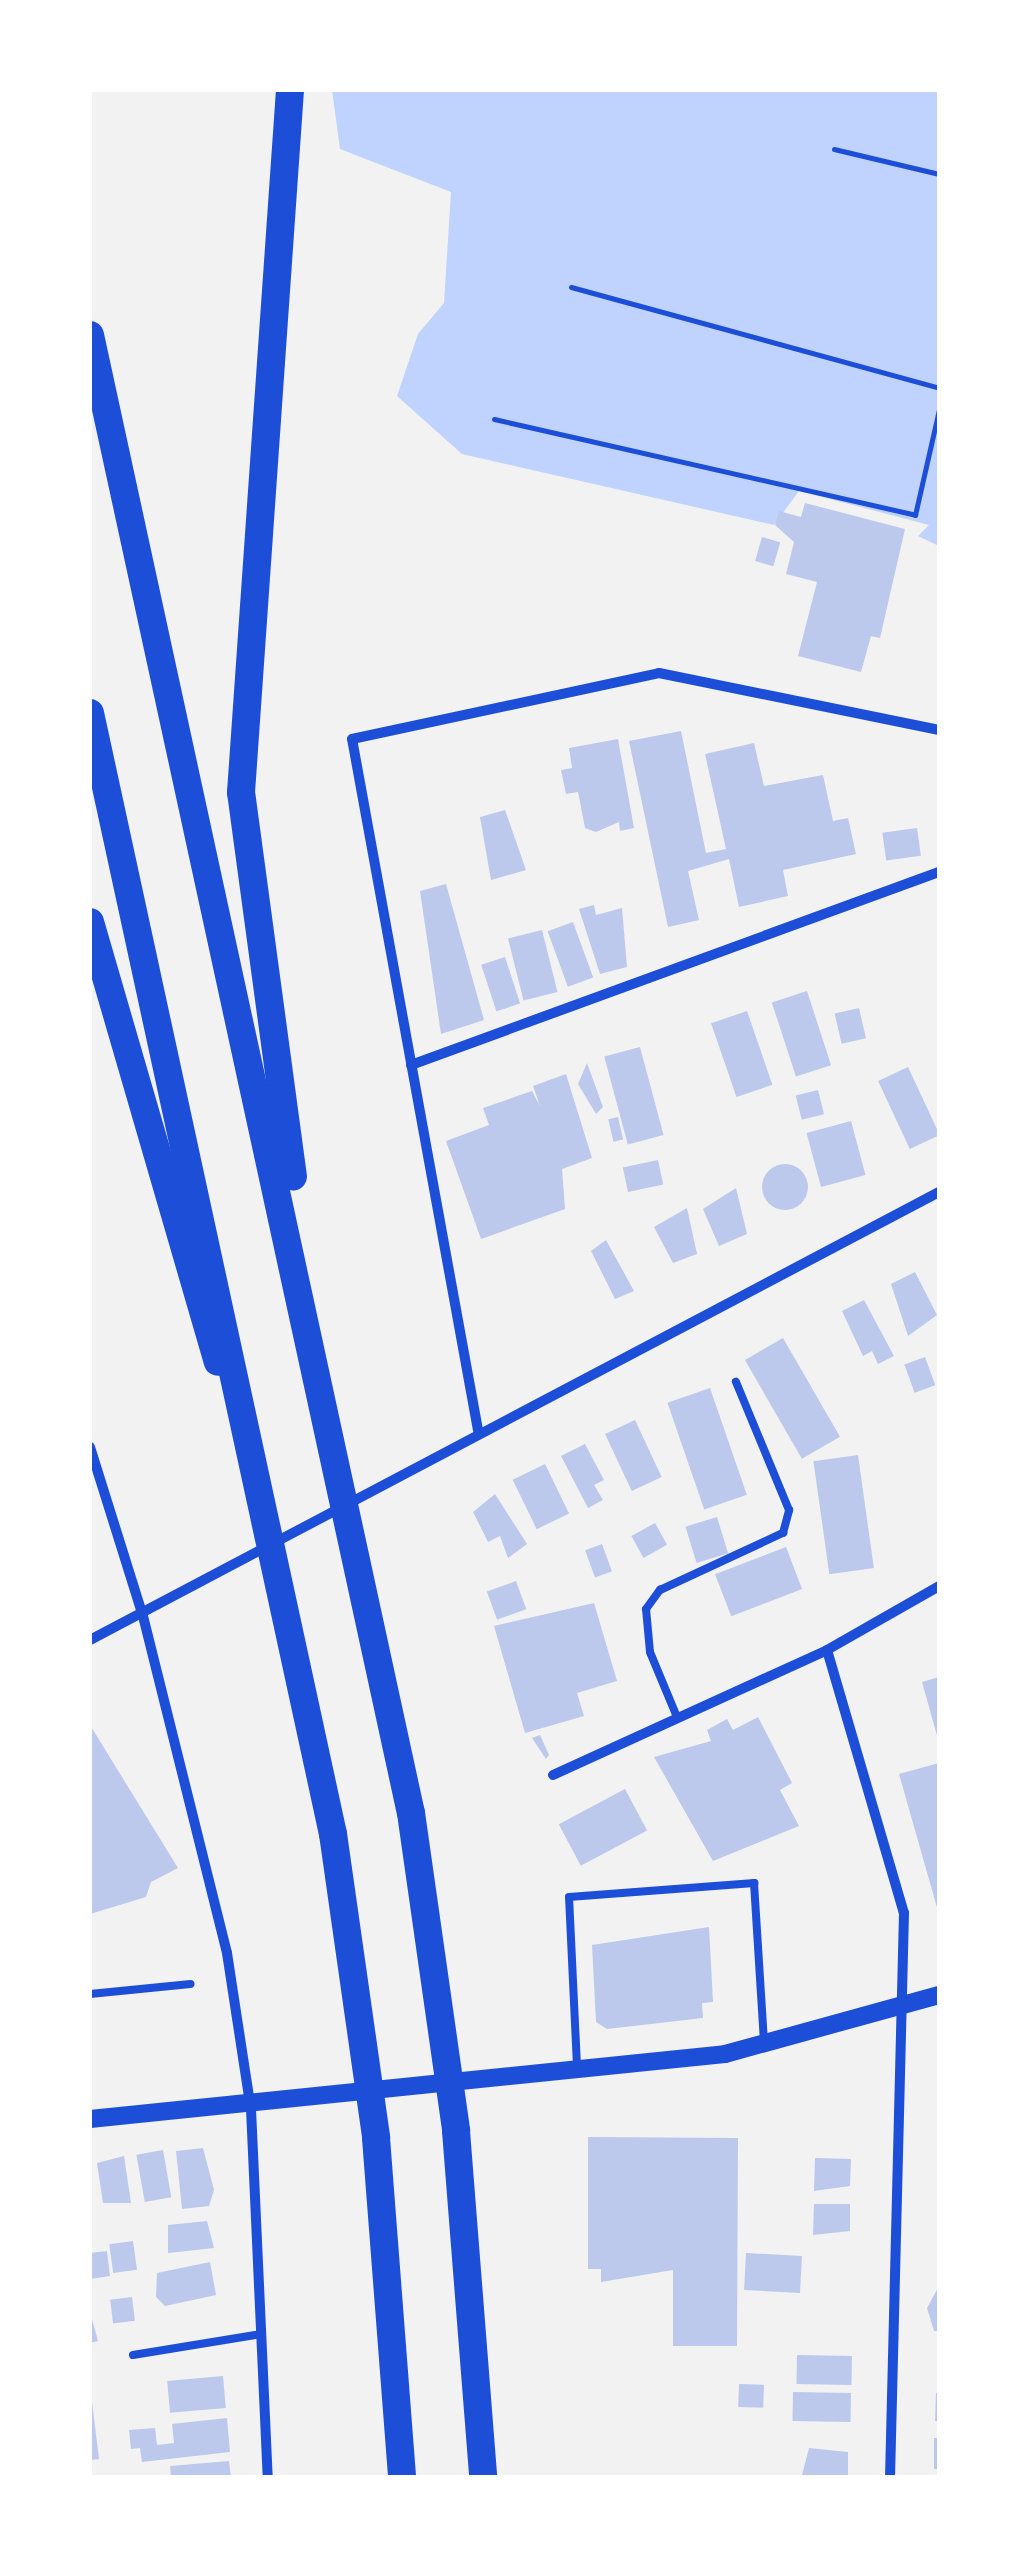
<!DOCTYPE html>
<style>
body{margin:0}
#map{position:relative;width:1029px;height:2567px;overflow:hidden;background:#f2f2f2;font-family:"PT Serif",serif}
div>[style]{position:absolute}
.water>*{inset:0;background:#bfd3fe}
.building>*{inset:0;background:#bdc9ec;transform-origin:0 0}
.round{border-radius:50%}
.path>*{height:5px;margin:-2.5px;padding:0 2.5px;transform-origin:2.5px;border-radius:2.5px;background:#1d4ed8}
.service>*{height:8px;margin:-4px;padding:0 4px;transform-origin:4px;border-radius:4px;background:#1d4ed8}
.minor>*{height:10px;margin:-5px;padding:0 5px;transform-origin:5px;border-radius:5px;background:#1d4ed8}
.tertiary>*{height:18px;margin:-9px;padding:0 9px;transform-origin:9px;border-radius:9px;background:#1d4ed8}
.motorway>*{height:28px;margin:-14px;padding:0 14px;transform-origin:14px;border-radius:14px;background:#1d4ed8}
span{translate:-50% -50%;white-space:nowrap;text-align:center;line-height:1.15;-webkit-text-stroke:8px #fff;paint-order:stroke}
.frame{position:absolute;inset:0;border:92px solid #fff;pointer-events:none}
</style>
<div id="map">
<div class="water">
<div style="clip-path:polygon(332px 90px,939px 90px,939px 546px,918px 536px,929px 525px,799px 491px,774px 525px,462px 454px,397px 396px,418px 334px,444px 303px,451px 192px,340px 149px)"></div>
</div>
<div class="building">
<div style="clip-path:polygon(805px 503px,905px 529px,880px 638px,871px 636px,861px 672px,798px 656px,817px 582px,786px 574px,794px 542px,775px 525px,779px 511px,801px 517px)"></div>
<div style="left:762px;top:537px;width:19px;height:25px;rotate:16deg"></div>
<div style="clip-path:polygon(681px 731px,706px 853px,726px 849px,705px 754px,754px 743px,764px 786px,823px 775px,833px 821px,848px 818px,856px 854px,783px 870px,788px 896px,739px 907px,729px 859px,688px 871px,699px 920px,668px 927px,629px 741px)"></div>
<div style="clip-path:polygon(618px 739px,634px 828px,620px 831px,619px 822px,596px 832px,585px 828px,578px 792px,566px 794px,561px 770px,572px 768px,569px 748px)"></div>
<div style="clip-path:polygon(505px 810px,526px 870px,491px 880px,480px 817px)"></div>
<div style="left:917px;top:828px;width:28px;height:35px;rotate:82deg"></div>
<div style="clip-path:polygon(446px 884px,484px 1020px,441px 1034px,420px 891px)"></div>
<div style="clip-path:polygon(594px 905px,596px 915px,622px 908px,627px 967px,600px 974px,579px 909px)"></div>
<div style="left:573px;top:922px;width:59px;height:27px;rotate:70deg"></div>
<div style="left:542px;top:930px;width:64px;height:35px;rotate:76deg"></div>
<div style="left:505px;top:957px;width:49px;height:25px;rotate:72deg"></div>
<div style="left:807px;top:991px;width:78px;height:37px;rotate:72deg"></div>
<div style="left:859px;top:1008px;width:31px;height:25px;rotate:77deg"></div>
<div style="left:747px;top:1011px;width:78px;height:38px;rotate:71deg"></div>
<div style="left:640px;top:1047px;width:91px;height:37px;rotate:75deg"></div>
<div style="clip-path:polygon(587px 1063px,603px 1107px,596px 1114px,578px 1084px)"></div>
<div style="left:908px;top:1067px;width:75px;height:33px;rotate:65deg"></div>
<div style="clip-path:polygon(566px 1074px,592px 1158px,562px 1169px,565px 1209px,481px 1239px,446px 1141px,489px 1125px,483px 1108px,532px 1091px,540px 1106px,533px 1086px)"></div>
<div style="left:818px;top:1090px;width:25px;height:23px;rotate:76deg"></div>
<div style="left:618px;top:1117px;width:23px;height:10px;rotate:77deg"></div>
<div style="left:851px;top:1121px;width:56px;height:46px;rotate:75deg"></div>
<div style="left:658px;top:1160px;width:25px;height:36px;rotate:78deg"></div>
<div class="round" style="left:762px;top:1164px;width:46px;height:46px"></div>
<div style="clip-path:polygon(736px 1188px,747px 1234px,719px 1246px,703px 1209px)"></div>
<div style="clip-path:polygon(687px 1208px,697px 1254px,673px 1263px,654px 1227px)"></div>
<div style="clip-path:polygon(606px 1240px,634px 1291px,615px 1299px,591px 1251px)"></div>
<div style="clip-path:polygon(915px 1272px,937px 1315px,908px 1336px,891px 1284px)"></div>
<div style="clip-path:polygon(864px 1300px,894px 1356px,878px 1364px,872px 1351px,863px 1356px,842px 1311px)"></div>
<div style="left:783px;top:1338px;width:114px;height:44px;rotate:60deg"></div>
<div style="left:925px;top:1357px;width:30px;height:22px;rotate:70deg"></div>
<div style="left:710px;top:1388px;width:113px;height:45px;rotate:71deg"></div>
<div style="left:635px;top:1420px;width:63px;height:33px;rotate:65deg"></div>
<div style="clip-path:polygon(585px 1444px,604px 1480px,594px 1485px,603px 1500px,588px 1508px,561px 1456px)"></div>
<div style="left:858px;top:1455px;width:114px;height:45px;rotate:82deg"></div>
<div style="left:545px;top:1464px;width:55px;height:36px;rotate:64deg"></div>
<div style="clip-path:polygon(495px 1494px,527px 1544px,508px 1558px,500px 1536px,488px 1542px,473px 1512px)"></div>
<div style="left:717px;top:1517px;width:38px;height:33px;rotate:73deg"></div>
<div style="left:655px;top:1523px;width:25px;height:27px;rotate:61deg"></div>
<div style="left:602px;top:1544px;width:29px;height:18px;rotate:70deg"></div>
<div style="left:786px;top:1547px;width:45px;height:76px;rotate:69deg"></div>
<div style="left:516px;top:1581px;width:30px;height:31px;rotate:70deg"></div>
<div style="clip-path:polygon(594px 1603px,617px 1681px,577px 1693px,584px 1716px,525px 1733px,494px 1626px)"></div>
<div style="clip-path:polygon(939px 1677px,939px 1739px,938px 1739px,922px 1682px)"></div>
<div style="clip-path:polygon(758px 1717px,792px 1783px,780px 1790px,799px 1826px,713px 1861px,654px 1757px,711px 1741px,707px 1730px,727px 1719px,733px 1730px)"></div>
<div style="clip-path:polygon(90px 1725px,178px 1868px,151px 1882px,146px 1897px,90px 1914px)"></div>
<div style="clip-path:polygon(540px 1735px,549px 1755px,546px 1759px,532px 1738px)"></div>
<div style="clip-path:polygon(939px 1763px,939px 1911px,938px 1911px,899px 1774px)"></div>
<div style="left:625px;top:1789px;width:47px;height:75px;rotate:62deg"></div>
<div style="clip-path:polygon(709px 1927px,713px 2002px,702px 2003px,703px 2018px,607px 2029px,596px 2022px,592px 1945px)"></div>
<div style="clip-path:polygon(588px 2137px,738px 2138px,737px 2346px,673px 2346px,673px 2270px,601px 2282px,601px 2269px,588px 2269px)"></div>
<div style="clip-path:polygon(203px 2148px,214px 2190px,209px 2206px,182px 2209px,176px 2151px)"></div>
<div style="left:163px;top:2150px;width:48px;height:27px;rotate:80deg"></div>
<div style="clip-path:polygon(124px 2156px,131px 2203px,103px 2203px,97px 2163px)"></div>
<div style="clip-path:polygon(815px 2158px,851px 2159px,850px 2186px,814px 2191px)"></div>
<div style="clip-path:polygon(814px 2204px,850px 2204px,850px 2231px,813px 2235px)"></div>
<div style="clip-path:polygon(207px 2221px,214px 2248px,168px 2253px,168px 2225px)"></div>
<div style="left:133px;top:2241px;width:29px;height:24px;rotate:82deg"></div>
<div style="clip-path:polygon(107px 2251px,110px 2276px,90px 2279px,90px 2253px)"></div>
<div style="left:746px;top:2253px;width:56px;height:37px;rotate:3deg"></div>
<div style="clip-path:polygon(210px 2262px,216px 2295px,165px 2306px,156px 2297px,157px 2273px)"></div>
<div style="clip-path:polygon(939px 2286px,939px 2331px,934px 2331px,927px 2308px)"></div>
<div style="left:132px;top:2297px;width:24px;height:22px;rotate:83deg"></div>
<div style="clip-path:polygon(90px 2312px,98px 2341px,90px 2343px)"></div>
<div style="left:797px;top:2355px;width:55px;height:29px;rotate:1deg"></div>
<div style="left:223px;top:2376px;width:32px;height:56px;rotate:85deg"></div>
<div style="left:739px;top:2384px;width:25px;height:23px;rotate:2deg"></div>
<div style="clip-path:polygon(90px 2386px,99px 2459px,90px 2460px)"></div>
<div style="left:793px;top:2392px;width:58px;height:29px;rotate:1deg"></div>
<div style="clip-path:polygon(936px 2393px,939px 2393px,939px 2421px,935px 2421px)"></div>
<div style="clip-path:polygon(227px 2418px,230px 2452px,142px 2462px,140px 2448px,131px 2449px,129px 2430px,155px 2428px,157px 2445px,174px 2443px,172px 2424px)"></div>
<div style="left:934px;top:2438px;width:5px;height:31px"></div>
<div style="clip-path:polygon(809px 2448px,848px 2452px,848px 2477px,802px 2475px)"></div>
<div style="clip-path:polygon(229px 2461px,231px 2477px,171px 2477px,170px 2466px)"></div>
</div>
<div class="path">
<div style="left:834px;top:149px;width:108px;rotate:13.4deg"></div>
<div style="left:571px;top:287px;width:382px;rotate:15.3deg"></div>
<div style="left:494px;top:419px;width:432px;rotate:12.8deg"></div>
<div style="left:915px;top:515px;width:109px;rotate:-77.2deg"></div>
</div>
<div class="service">
<div style="left:677px;top:1717px;width:70px;rotate:-112.6deg"></div>
<div style="left:650px;top:1652px;width:43px;rotate:-95.3deg"></div>
<div style="left:646px;top:1609px;width:24px;rotate:-54deg"></div>
<div style="left:660px;top:1590px;width:136px;rotate:-24.9deg"></div>
<div style="left:783px;top:1533px;width:24px;rotate:-75deg"></div>
<div style="left:789px;top:1510px;width:139px;rotate:-112.5deg"></div>
<div style="left:90px;top:1994px;width:101px;rotate:-5.7deg"></div>
<div style="left:577px;top:2066px;width:169px;rotate:-92.7deg"></div>
<div style="left:569px;top:1897px;width:186px;rotate:-4.3deg"></div>
<div style="left:754px;top:1883px;width:161px;rotate:86.4deg"></div>
<div style="left:133px;top:2355px;width:130px;rotate:-9.3deg"></div>
</div>
<div class="minor">
<div style="left:411px;top:1065px;width:562px;rotate:-20.08deg"></div>
<div style="left:478px;top:1430px;width:702px;rotate:-100.33deg"></div>
<div style="left:352px;top:739px;width:314px;rotate:-12.1deg"></div>
<div style="left:659px;top:673px;width:286px;rotate:11.5deg"></div>
<div style="left:90px;top:1447px;width:177px;rotate:72.6deg"></div>
<div style="left:143px;top:1616px;width:347px;rotate:76deg"></div>
<div style="left:227px;top:1953px;width:158px;rotate:81.3deg"></div>
<div style="left:251px;top:2109px;width:368px;rotate:87.4deg"></div>
<div style="left:90px;top:1640px;width:960px;rotate:-27.82deg"></div>
<div style="left:827px;top:1650px;width:274px;rotate:73.7deg"></div>
<div style="left:904px;top:1913px;width:564px;rotate:91.42deg"></div>
<div style="left:553px;top:1775px;width:301px;rotate:-24.5deg"></div>
<div style="left:827px;top:1650px;width:129px;rotate:-29.7deg"></div>
</div>
<div class="tertiary">
<div style="left:90px;top:2119px;width:638px;rotate:-5.84deg"></div>
<div style="left:725px;top:2054px;width:222px;rotate:-15.4deg"></div>
</div>
<div class="motorway">
<div style="left:290px;top:90px;width:704px;rotate:93.99deg"></div>
<div style="left:241px;top:792px;width:388px;rotate:82.3deg"></div>
<div style="left:90px;top:335px;width:1512px;rotate:77.75deg"></div>
<div style="left:411px;top:1813px;width:321px;rotate:81.9deg"></div>
<div style="left:456px;top:2131px;width:347px;rotate:85.5deg"></div>
<div style="left:90px;top:713px;width:1147px;rotate:77.77deg"></div>
<div style="left:333px;top:1834px;width:307px;rotate:81.9deg"></div>
<div style="left:376px;top:2138px;width:340px;rotate:85.6deg"></div>
<div style="left:90px;top:922px;width:458px;rotate:73.8deg"></div>
</div>
<div class="frame"></div>
</div>
